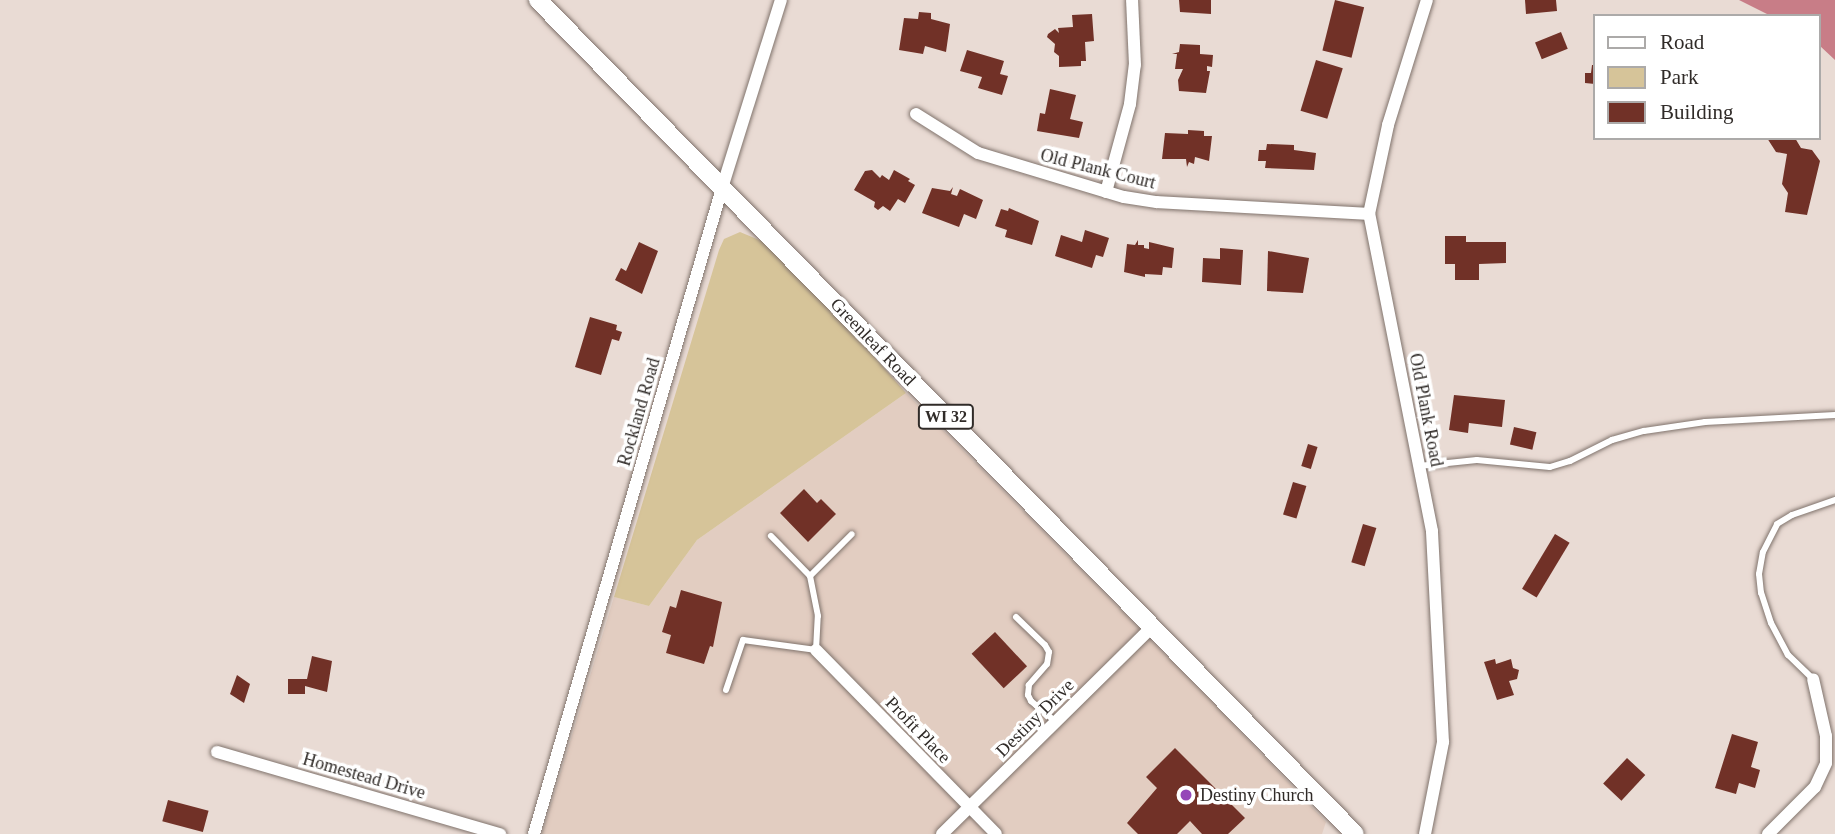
<!DOCTYPE html>
<style>
body{margin:0}
#map{position:relative;width:1835px;height:834px;overflow:hidden;background:#e9dbd4;font-family:Georgia,serif}
div>[style]{position:absolute}
.built>*{inset:0;background:#e2cdc1}
.green>*{inset:0;background:#d6c499}
.water>*{inset:0;background:#c87d87}
.building>*{inset:0;background:#713127;transform-origin:0 0}
.roads{filter:drop-shadow(0 0 2px #80736c) drop-shadow(0 0 2px #80736c)}
.lane>*{height:6px;margin:-3px;padding:0 3px;transform-origin:3px;border-radius:3px;background:#fff}
.street>*{height:12px;margin:-6px;padding:0 6px;transform-origin:6px;border-radius:6px;background:#fff}
.primary>*{height:18px;margin:-9px;padding:0 9px;transform-origin:9px;border-radius:9px;background:#fff}
.dots>*{width:19px;height:19px;translate:-50% -50%;box-sizing:border-box;border:4px solid #fff;border-radius:50%}
span{translate:-50% -50%;white-space:nowrap;text-align:center;line-height:1.15;-webkit-text-stroke:7px #fff;paint-order:stroke}
.shield-label span{padding:2px 5px;background:#fff;border:2px solid;border-radius:5px;-webkit-text-stroke-width:0}
.shield-label{font-size:16px;color:#302b28;font-weight:700}
.street-label{font-size:18px;color:#302b28}
.poi-label{font-size:18px;color:#302b28}
.left{translate:0 -50%;text-align:left}
.legend{position:absolute;left:1593px;top:14px;width:228px;height:126px;box-sizing:border-box;background:#fff;border:2px solid #acaaa9;margin:0;padding:9px 12px;list-style:none;font-size:21px;color:#302b28}
.legend li{display:flex;align-items:center;gap:14px;height:35px}
.legend b{width:35px;border:2px solid #acaaa9}
</style>
<div id="map">
<div class="built">
<div style="clip-path:polygon(906px 393px,1221px 711px,1326px 822px,1322px 834px,542px 834px,614px 597px,649px 606px,697px 540px)"></div>
</div>
<div class="green">
<div style="clip-path:polygon(740px 232px,764px 242px,841px 319px,906px 393px,697px 540px,649px 606px,614px 597px,719px 250px,724px 239px)"></div>
</div>
<div class="water">
<div style="clip-path:polygon(1739px 0,1835px 0,1835px 60px,1819px 45px,1819px 16px,1771px 16px)"></div>
</div>
<div class="building">
<div style="clip-path:polygon(1179px 0,1211px 0,1211px 14px,1180px 12px)"></div>
<div style="left:1335px;top:0;width:30px;height:52px;rotate:14deg"></div>
<div style="clip-path:polygon(1525px 0,1556px 0,1557px 11px,1526px 14px)"></div>
<div style="clip-path:polygon(919px 12px,931px 13px,931px 19px,950px 24px,946px 52px,925px 46px,923px 54px,899px 50px,904px 18px,918px 19px)"></div>
<div style="clip-path:polygon(1092px 14px,1094px 41px,1085px 42px,1086px 61px,1081px 61px,1081px 66px,1059px 67px,1059px 56px,1054px 52px,1055px 44px,1047px 37px,1048px 34px,1055px 29px,1059px 33px,1058px 28px,1073px 27px,1072px 15px)"></div>
<div style="left:1561px;top:32px;width:18px;height:28px;rotate:68deg"></div>
<div style="clip-path:polygon(1180px 44px,1200px 45px,1200px 54px,1213px 55px,1212px 67px,1207px 66px,1207px 71px,1210px 71px,1206px 93px,1179px 91px,1178px 80px,1183px 69px,1175px 69px,1177px 54px,1172px 54px,1179px 52px)"></div>
<div style="clip-path:polygon(967px 50px,1004px 61px,1000px 74px,1008px 76px,1002px 95px,978px 88px,982px 77px,960px 71px)"></div>
<div style="left:1316px;top:60px;width:28px;height:53px;rotate:17deg"></div>
<div style="clip-path:polygon(1592px 65px,1595px 65px,1595px 84px,1585px 83px,1585px 73px,1591px 73px)"></div>
<div style="clip-path:polygon(1050px 89px,1076px 95px,1070px 119px,1083px 122px,1079px 138px,1037px 131px,1040px 113px,1045px 114px)"></div>
<div style="clip-path:polygon(1188px 130px,1204px 131px,1204px 136px,1212px 136px,1209px 161px,1195px 157px,1194px 164px,1189px 162px,1187px 167px,1186px 159px,1162px 159px,1165px 133px,1188px 134px)"></div>
<div style="clip-path:polygon(1767px 138px,1795px 138px,1801px 148px,1812px 150px,1820px 161px,1807px 215px,1785px 212px,1788px 193px,1782px 184px,1787px 154px,1776px 152px)"></div>
<div style="clip-path:polygon(1267px 144px,1294px 145px,1294px 150px,1316px 153px,1314px 170px,1265px 168px,1266px 161px,1258px 161px,1259px 150px,1266px 150px)"></div>
<div style="clip-path:polygon(872px 170px,880px 178px,882px 175px,889px 180px,894px 170px,910px 179px,908px 181px,915px 185px,905px 203px,898px 199px,890px 211px,883px 206px,878px 210px,874px 207px,875px 202px,854px 190px,865px 171px)"></div>
<div style="clip-path:polygon(953px 187px,951px 194px,957px 196px,960px 189px,983px 200px,976px 219px,964px 214px,959px 227px,922px 213px,932px 188px,950px 191px)"></div>
<div style="clip-path:polygon(1009px 208px,1039px 221px,1032px 245px,1005px 237px,1007px 230px,995px 226px,1001px 209px,1008px 211px)"></div>
<div style="clip-path:polygon(1085px 230px,1109px 238px,1103px 257px,1096px 255px,1092px 268px,1055px 256px,1061px 235px,1082px 242px)"></div>
<div style="clip-path:polygon(1445px 236px,1466px 236px,1466px 242px,1506px 242px,1506px 263px,1479px 264px,1479px 280px,1455px 280px,1455px 264px,1445px 264px)"></div>
<div style="clip-path:polygon(1138px 240px,1138px 245px,1144px 245px,1144px 248px,1149px 249px,1149px 242px,1174px 248px,1172px 268px,1163px 267px,1162px 275px,1145px 274px,1145px 277px,1124px 272px,1127px 244px,1135px 245px)"></div>
<div style="clip-path:polygon(639px 242px,658px 251px,642px 294px,615px 280px,621px 268px,626px 271px)"></div>
<div style="clip-path:polygon(1220px 248px,1243px 250px,1241px 285px,1202px 282px,1203px 258px,1220px 259px)"></div>
<div style="clip-path:polygon(1268px 251px,1309px 258px,1303px 293px,1267px 291px)"></div>
<div style="clip-path:polygon(590px 317px,617px 325px,616px 330px,622px 332px,619px 341px,612px 339px,601px 375px,575px 367px)"></div>
<div style="clip-path:polygon(1454px 395px,1505px 400px,1502px 427px,1469px 423px,1468px 433px,1449px 430px)"></div>
<div style="left:1514px;top:427px;width:23px;height:18px;rotate:13deg"></div>
<div style="left:1308px;top:444px;width:10px;height:23px;rotate:17deg"></div>
<div style="left:1293px;top:482px;width:14px;height:34px;rotate:17deg"></div>
<div style="clip-path:polygon(804px 489px,817px 503px,821px 499px,836px 514px,808px 542px,780px 513px)"></div>
<div style="left:1363px;top:524px;width:14px;height:40px;rotate:17deg"></div>
<div style="left:1555px;top:534px;width:17px;height:64px;rotate:31deg"></div>
<div style="clip-path:polygon(681px 590px,722px 602px,713px 647px,710px 646px,704px 664px,666px 653px,671px 635px,662px 632px,670px 606px,676px 608px)"></div>
<div style="left:995px;top:632px;width:47px;height:32px;rotate:47deg"></div>
<div style="clip-path:polygon(312px 656px,332px 661px,327px 692px,305px 686px,305px 694px,288px 694px,288px 679px,307px 679px)"></div>
<div style="clip-path:polygon(1495px 659px,1496px 664px,1511px 659px,1513px 668px,1519px 670px,1517px 679px,1509px 681px,1514px 695px,1497px 700px,1484px 662px)"></div>
<div style="clip-path:polygon(237px 675px,250px 684px,244px 703px,230px 694px)"></div>
<div style="clip-path:polygon(1732px 734px,1758px 742px,1751px 767px,1760px 770px,1755px 788px,1739px 783px,1736px 794px,1715px 788px)"></div>
<div style="clip-path:polygon(1175px 748px,1245px 818px,1228px 834px,1202px 834px,1190px 821px,1177px 834px,1138px 834px,1127px 823px,1157px 788px,1146px 777px)"></div>
<div style="left:1627px;top:758px;width:25px;height:35px;rotate:43deg"></div>
<div style="left:168px;top:800px;width:42px;height:22px;rotate:15deg"></div>
</div>
<div class="roads">
<div class="lane">
<div style="left:1419px;top:466px;width:58px;rotate:-5.9deg"></div>
<div style="left:1477px;top:460px;width:73px;rotate:5.5deg"></div>
<div style="left:1550px;top:467px;width:21px;rotate:-17deg"></div>
<div style="left:1570px;top:461px;width:47px;rotate:-26.6deg"></div>
<div style="left:1612px;top:440px;width:33px;rotate:-16deg"></div>
<div style="left:1644px;top:431px;width:62px;rotate:-8.4deg"></div>
<div style="left:1705px;top:422px;width:130px;rotate:-3.1deg"></div>
<div style="left:810px;top:576px;width:59px;rotate:-45deg"></div>
<div style="left:1016px;top:617px;width:40px;rotate:44deg"></div>
<div style="left:1045px;top:645px;width:8px;rotate:60deg"></div>
<div style="left:1049px;top:652px;width:12px;rotate:99deg"></div>
<div style="left:1047px;top:664px;width:28px;rotate:131deg"></div>
<div style="left:1029px;top:685px;width:10px;rotate:96deg"></div>
<div style="left:1028px;top:695px;width:7px;rotate:63deg"></div>
<div style="left:1031px;top:701px;width:33px;rotate:40deg"></div>
<div style="left:1813px;top:679px;width:35px;rotate:-136deg"></div>
<div style="left:1788px;top:655px;width:36px;rotate:-118deg"></div>
<div style="left:1771px;top:623px;width:32px;rotate:-108deg"></div>
<div style="left:1761px;top:593px;width:19px;rotate:-96deg"></div>
<div style="left:1759px;top:574px;width:22px;rotate:-80deg"></div>
<div style="left:1763px;top:552px;width:31px;rotate:-63deg"></div>
<div style="left:1777px;top:524px;width:17px;rotate:-31deg"></div>
<div style="left:1792px;top:515px;width:46px;rotate:-19.2deg"></div>
<div style="left:726px;top:690px;width:53px;rotate:-71.2deg"></div>
<div style="left:743px;top:640px;width:74px;rotate:7.8deg"></div>
<div style="left:816px;top:650px;width:34px;rotate:-87deg"></div>
<div style="left:818px;top:616px;width:41px;rotate:-101.3deg"></div>
<div style="left:810px;top:576px;width:56px;rotate:-134.3deg"></div>
</div>
<div class="street">
<div style="left:916px;top:114px;width:73px;rotate:32.2deg"></div>
<div style="left:978px;top:153px;width:152px;rotate:16.8deg"></div>
<div style="left:1124px;top:197px;width:33px;rotate:9deg"></div>
<div style="left:1157px;top:202px;width:212px;rotate:3.2deg"></div>
<div style="left:1106px;top:192px;width:91px;rotate:-74.7deg"></div>
<div style="left:1130px;top:104px;width:39px;rotate:-83deg"></div>
<div style="left:1135px;top:65px;width:65px;rotate:-92.6deg"></div>
<div style="left:816px;top:650px;width:257px;rotate:45.6deg"></div>
<div style="left:217px;top:752px;width:295px;rotate:16.2deg"></div>
<div style="left:534px;top:834px;width:673px;rotate:-73.77deg"></div>
<div style="left:722px;top:188px;width:197px;rotate:-72.6deg"></div>
<div style="left:942px;top:834px;width:295px;rotate:-44.6deg"></div>
<div style="left:1425px;top:834px;width:94px;rotate:-78.9deg"></div>
<div style="left:1443px;top:742px;width:211px;rotate:-93deg"></div>
<div style="left:1432px;top:531px;width:323px;rotate:-101.2deg"></div>
<div style="left:1369px;top:214px;width:91px;rotate:-77.9deg"></div>
<div style="left:1388px;top:125px;width:131px;rotate:-72.7deg"></div>
<div style="left:1768px;top:834px;width:66px;rotate:-45deg"></div>
<div style="left:1815px;top:787px;width:26px;rotate:-65deg"></div>
<div style="left:1826px;top:763px;width:27px;rotate:-90deg"></div>
<div style="left:1826px;top:736px;width:58px;rotate:-102.8deg"></div>
</div>
<div class="primary">
<div style="left:538px;top:0;width:1167px;rotate:45.59deg"></div>
</div>
</div>
<div class="dots">
<div style="left:1186px;top:795px;background:#9547b8"></div>
</div>
<div class="shield-label">
<span style="left:946px;top:417px">WI 32</span>
</div>
<div class="street-label">
<span style="left:1098px;top:169px;rotate:14deg">Old Plank Court</span>
<span style="left:873px;top:342px;rotate:46deg">Greenleaf Road</span>
<span style="left:1426px;top:410px;rotate:79deg">Old Plank Road</span>
<span style="left:639px;top:412px;rotate:-74deg">Rockland Road</span>
<span style="left:1035px;top:718px;rotate:-45deg">Destiny Drive</span>
<span style="left:918px;top:730px;rotate:46deg">Profit Place</span>
<span style="left:364px;top:776px;rotate:16deg">Homestead Drive</span>
</div>
<div class="poi-label">
<span class="left" style="left:1200px;top:795px">Destiny Church</span>
</div>
<ul class="legend">
<li><b style="height:9px;background:#fff"></b>Road</li>
<li><b style="height:19px;background:#d6c499"></b>Park</li>
<li><b style="height:19px;background:#713127"></b>Building</li>
</ul>
</div>
